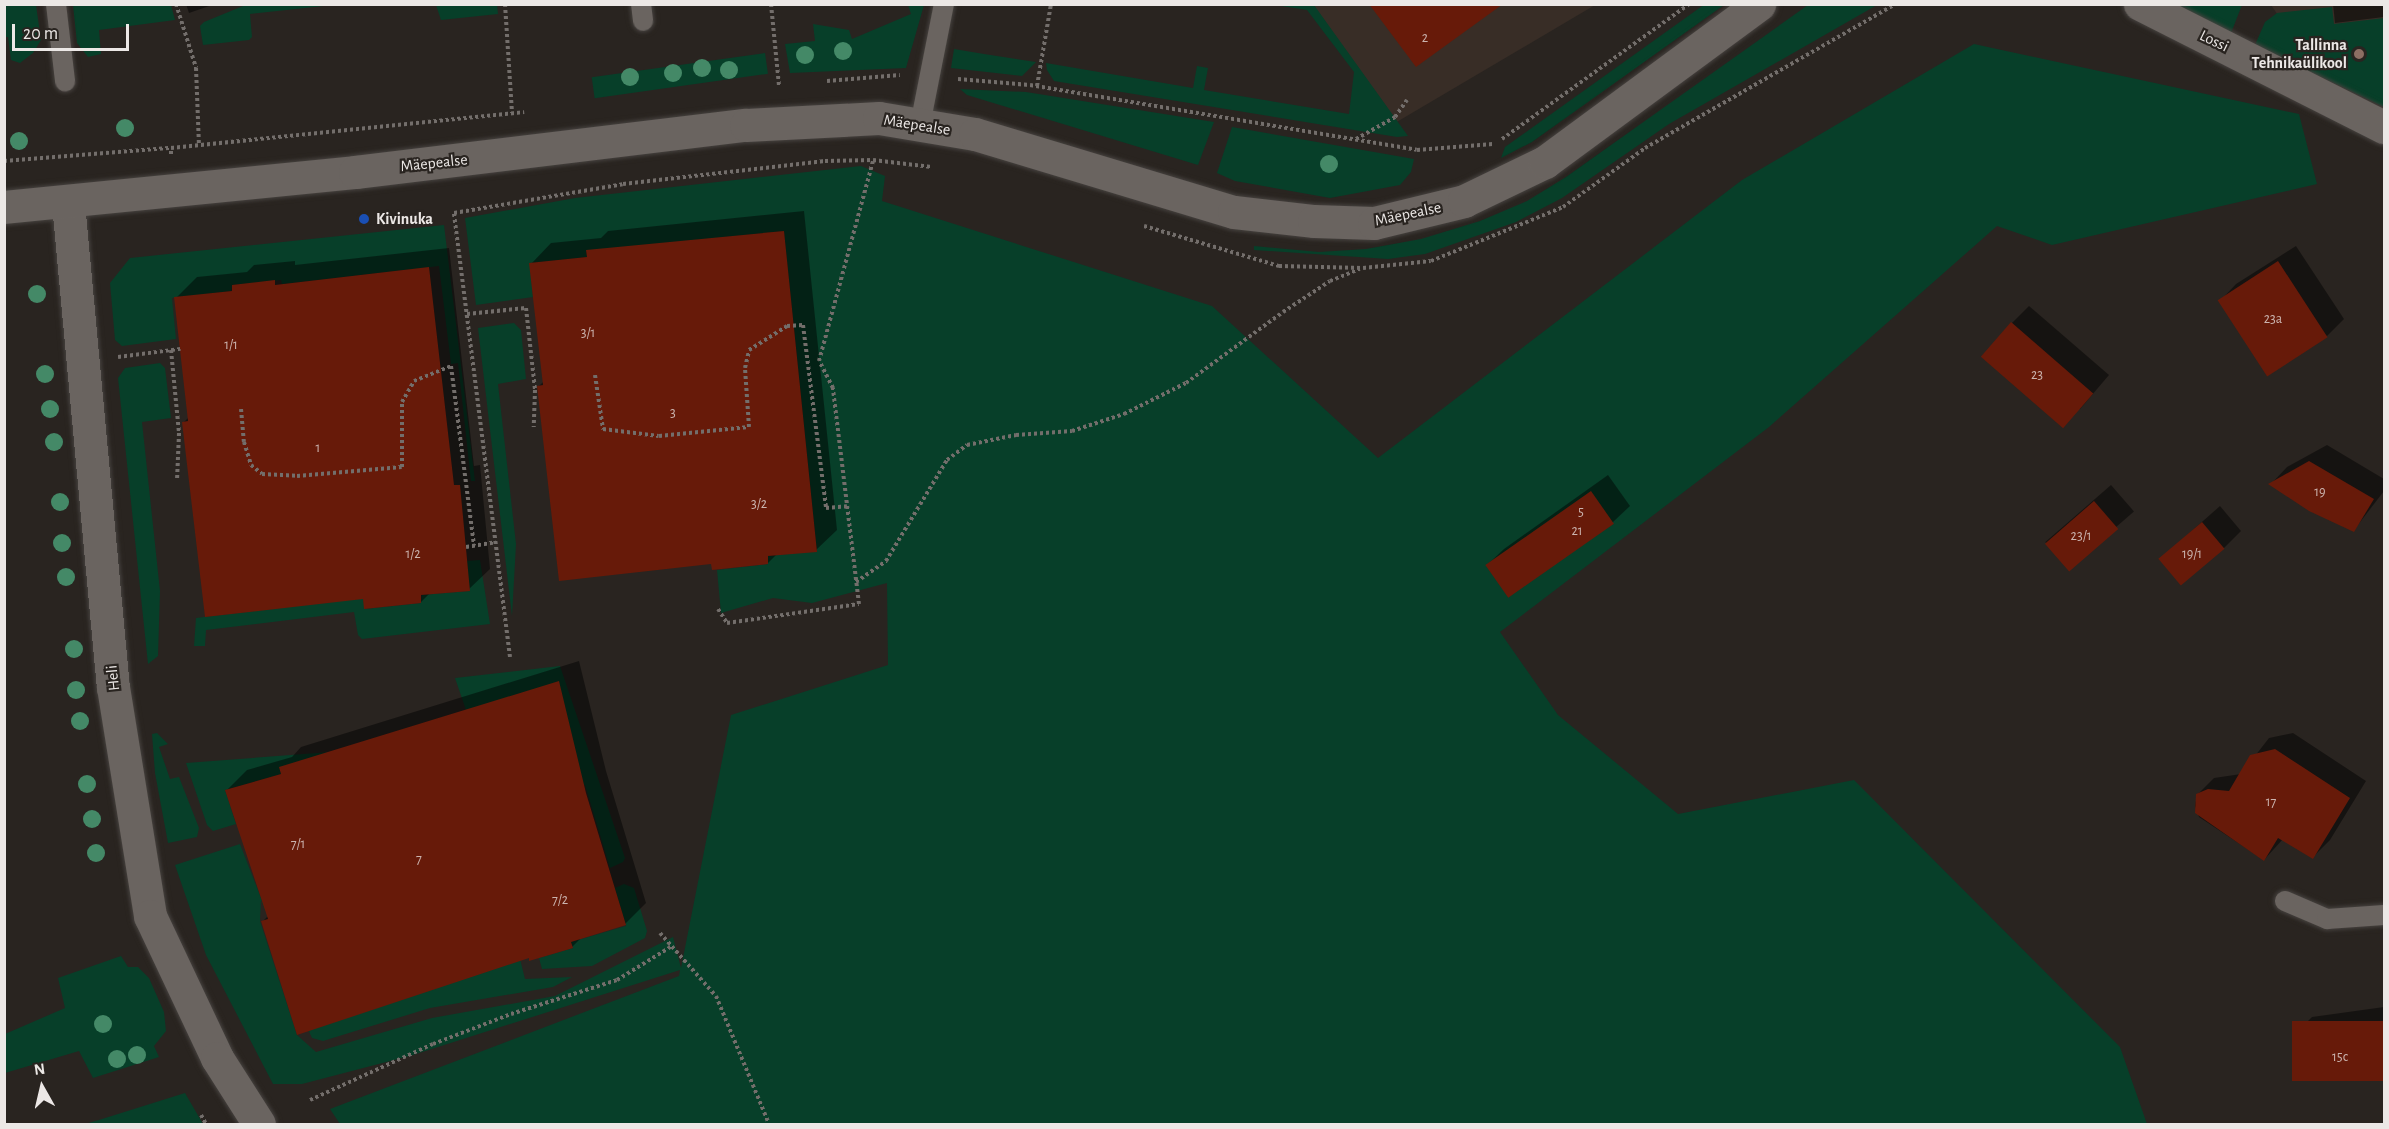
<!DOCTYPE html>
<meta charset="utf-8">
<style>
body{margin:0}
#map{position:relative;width:2389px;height:1129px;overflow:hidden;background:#292420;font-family:"Alegreya Sans",sans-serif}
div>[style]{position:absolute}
.built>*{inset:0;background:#382d26}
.green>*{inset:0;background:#073f29;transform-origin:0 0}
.shadow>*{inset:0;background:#0007;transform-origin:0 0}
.building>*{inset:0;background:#671a09;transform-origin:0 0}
.path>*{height:4px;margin-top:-2px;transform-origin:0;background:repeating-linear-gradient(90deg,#736e6b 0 3px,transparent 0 6px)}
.roads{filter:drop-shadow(0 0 2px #46423f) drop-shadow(0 0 2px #46423f)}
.lane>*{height:20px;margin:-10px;padding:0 10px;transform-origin:10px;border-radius:10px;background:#6a6460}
.street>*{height:33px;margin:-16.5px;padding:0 16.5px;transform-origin:16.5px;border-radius:16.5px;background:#6a6460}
.trees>*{width:18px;height:18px;margin:-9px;border-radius:50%;background:#448967}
.dots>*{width:16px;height:16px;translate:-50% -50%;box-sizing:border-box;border:3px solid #292420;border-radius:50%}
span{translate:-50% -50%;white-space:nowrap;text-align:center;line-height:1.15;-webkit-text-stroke:4.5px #292420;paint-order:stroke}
.number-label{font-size:14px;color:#cbb4af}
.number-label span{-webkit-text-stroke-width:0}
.street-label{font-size:16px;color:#ece8e6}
.poi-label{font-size:16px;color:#ece8e6;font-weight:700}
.right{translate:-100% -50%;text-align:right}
.left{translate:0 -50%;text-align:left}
.frame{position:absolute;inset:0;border:6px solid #ece8e6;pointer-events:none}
.north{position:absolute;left:12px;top:1057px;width:60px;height:60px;-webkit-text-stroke:4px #292420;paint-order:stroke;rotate:352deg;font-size:16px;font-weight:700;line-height:24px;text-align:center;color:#ece8e6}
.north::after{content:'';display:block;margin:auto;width:21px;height:27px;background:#ece8e6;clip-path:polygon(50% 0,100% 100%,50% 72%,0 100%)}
.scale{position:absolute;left:12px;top:24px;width:117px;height:27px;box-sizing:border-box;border:3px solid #ece8e6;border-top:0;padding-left:8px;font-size:18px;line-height:21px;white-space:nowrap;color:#ece8e6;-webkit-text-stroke:4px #292420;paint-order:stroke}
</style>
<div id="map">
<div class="built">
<div style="clip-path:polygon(1304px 5px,1595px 5px,1395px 123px)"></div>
<div style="clip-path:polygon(2271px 5px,2384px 5px,2384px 84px,2284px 24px)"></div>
</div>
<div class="green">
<div style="clip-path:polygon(248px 4px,333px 4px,333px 5px,250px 14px,252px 37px,249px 40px,203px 45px,200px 26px,204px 22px)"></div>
<div style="clip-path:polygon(1705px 4px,1724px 5px,1532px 142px,1501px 158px,1505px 147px)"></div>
<div style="clip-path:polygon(4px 5px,36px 5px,41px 40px,33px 53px,20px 63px,11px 60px,8px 37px,5px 37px)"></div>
<div style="clip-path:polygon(73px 5px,171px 5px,175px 20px,99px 30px,101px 54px,88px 57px,77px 43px)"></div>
<div style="clip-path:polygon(436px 5px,497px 5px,498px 14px,441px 20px)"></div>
<div style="clip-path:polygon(908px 5px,924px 5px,906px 68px,790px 73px,785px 44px,815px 41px,813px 24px,849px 30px,852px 39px,911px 14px)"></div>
<div style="clip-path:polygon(1275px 5px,1314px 5px,1408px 136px,1397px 137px,1054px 81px,1047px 70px,1046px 63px,1193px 88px,1197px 66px,1208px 68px,1204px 90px,1349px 114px,1354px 72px,1307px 10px)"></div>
<div style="clip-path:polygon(1808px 5px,1877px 5px,1669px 124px,1562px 198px,1516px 222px,1425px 254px,1388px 259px,1254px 250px,1254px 246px,1319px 252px,1366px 249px,1421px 239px,1480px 221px,1527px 201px,1566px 177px)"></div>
<div style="clip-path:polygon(2166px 5px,2242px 5px,2231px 33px)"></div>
<div style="clip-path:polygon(2332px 7px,2334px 24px,2384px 18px,2384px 107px,2255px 45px,2265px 22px,2277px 13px)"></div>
<div style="clip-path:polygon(1974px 44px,2299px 114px,2317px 184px,2052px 245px,1997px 226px,1769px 427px,1500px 632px,1558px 715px,1678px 814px,1854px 780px,2120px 1047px,2147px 1124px,340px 1124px,330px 1109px,679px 976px,680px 970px,413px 1055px,302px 1084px,273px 1084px,206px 955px,175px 865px,240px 844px,261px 898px,271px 924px,261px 900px,260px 921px,297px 1035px,316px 1052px,432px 1018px,555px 996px,673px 937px,681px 968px,731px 715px,888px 665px,887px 583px,812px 603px,773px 598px,721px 613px,717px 570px,768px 564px,768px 556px,817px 551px,784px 231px,586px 251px,587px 257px,530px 263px,533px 297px,476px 305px,465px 218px,575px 198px,861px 166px,885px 176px,882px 201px,1212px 306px,1378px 458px,1742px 180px)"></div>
<div style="clip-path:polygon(954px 49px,984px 54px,1036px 62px,1022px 76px,951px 68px)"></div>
<div style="left:765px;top:53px;width:21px;height:175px;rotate:82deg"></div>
<div style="clip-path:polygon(960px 89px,1026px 92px,1214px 122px,1198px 165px,967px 95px)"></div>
<div style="clip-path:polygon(1232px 127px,1414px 159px,1411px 172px,1400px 185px,1330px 198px,1235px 181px,1217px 173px)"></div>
<div style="clip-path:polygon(444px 225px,475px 481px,471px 481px,458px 363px,451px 364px,439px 266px,282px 284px,281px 280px,232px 285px,231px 291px,172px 298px,176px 339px,122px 346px,115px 340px,110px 283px,130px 258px)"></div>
<div style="clip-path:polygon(514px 323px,521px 330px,526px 379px,498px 384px,516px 544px,512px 616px,478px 328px)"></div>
<div style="clip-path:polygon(160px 363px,165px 368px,171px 418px,142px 422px,160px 591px,158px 656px,148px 664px,118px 378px,125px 368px)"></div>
<div style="clip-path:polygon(480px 560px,490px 624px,362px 639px,358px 635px,354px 612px,206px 630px,205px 646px,194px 646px,196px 618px,363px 598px,365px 609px,421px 603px,422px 595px,469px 591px,467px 561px)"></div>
<div style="clip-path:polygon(560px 666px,625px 858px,623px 862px,610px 868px,585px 785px,533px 804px,279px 767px,281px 774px,225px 790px,236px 824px,213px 831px,207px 825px,186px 763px,330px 752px,466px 710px,455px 678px)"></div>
<div style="clip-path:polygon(157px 733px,168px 744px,159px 747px,170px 779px,179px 777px,199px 828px,197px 837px,168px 843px,155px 773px,152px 734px)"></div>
<div style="clip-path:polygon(624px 884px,634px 888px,647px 931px,645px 938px,592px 966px,542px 969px,539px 958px,573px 948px,571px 942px,626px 926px,615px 888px)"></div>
<div style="clip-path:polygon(121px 956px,128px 967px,138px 967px,149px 978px,164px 1012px,166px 1031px,154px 1046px,159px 1057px,93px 1078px,79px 1051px,5px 1073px,5px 1034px,65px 1008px,58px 978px)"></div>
<div style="clip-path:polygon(520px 959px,525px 979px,572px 977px,553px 987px,430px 1008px,323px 1041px,312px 1038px,306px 1025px)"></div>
<div style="clip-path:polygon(185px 1093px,203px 1124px,85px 1124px,102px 1119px)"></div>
</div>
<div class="shadow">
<div style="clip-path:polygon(186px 4px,215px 4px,189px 13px)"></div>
<div style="clip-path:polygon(2333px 4px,2384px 4px,2384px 17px,2335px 23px)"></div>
<div style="clip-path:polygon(804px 211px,837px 530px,816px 550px,777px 554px,768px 563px,712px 562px,539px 386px,544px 381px,531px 264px,551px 243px,601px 238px,608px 231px)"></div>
<div style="clip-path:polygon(2296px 246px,2344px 319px,2327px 336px,2220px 301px,2236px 284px)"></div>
<div style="clip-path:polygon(449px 248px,474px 466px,480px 465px,490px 569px,469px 589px,430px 593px,421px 602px,365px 597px,184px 422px,189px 417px,176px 298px,197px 277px,247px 272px,254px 265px,295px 261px,295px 265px)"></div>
<div style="clip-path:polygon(2029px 306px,2109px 375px,2080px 409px,2012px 323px)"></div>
<div style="clip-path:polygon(2327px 445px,2384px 479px,2384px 491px,2354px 530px,2271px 484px,2287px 467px)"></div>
<div style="clip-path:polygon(1608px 475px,1630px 506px,1613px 522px,1508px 596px,1487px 565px,1504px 549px)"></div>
<div style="left:2111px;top:485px;width:35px;height:87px;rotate:49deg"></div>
<div style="clip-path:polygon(2220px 506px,2241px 531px,2224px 548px,2160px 559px)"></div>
<div style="clip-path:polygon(579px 661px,606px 771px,646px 903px,625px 924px,582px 937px,572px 947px,530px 956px,262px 922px,269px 915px,227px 790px,247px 770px,292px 757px,301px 747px)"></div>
<div style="clip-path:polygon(2293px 733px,2366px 781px,2330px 840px,2313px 857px,2283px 839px,2264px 860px,2199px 817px,2195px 806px,2197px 795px,2214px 778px,2241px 774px,2269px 738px)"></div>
<div style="clip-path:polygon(2384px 1007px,2384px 1079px,2295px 1034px,2312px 1017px)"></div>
</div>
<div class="building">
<div style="clip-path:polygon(1369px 4px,1503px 4px,1416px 67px)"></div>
<div style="clip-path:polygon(784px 231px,817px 552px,768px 556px,768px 564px,712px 570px,711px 564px,559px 581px,537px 386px,543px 385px,529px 263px,587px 257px,586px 250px)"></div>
<div style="left:2278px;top:261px;width:91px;height:72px;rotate:57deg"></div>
<div style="clip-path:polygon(429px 267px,454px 485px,460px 485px,470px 591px,421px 595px,421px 603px,364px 609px,363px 599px,205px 617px,182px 422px,188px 421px,174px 297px,232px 291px,232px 285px,275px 280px,275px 285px)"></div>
<div style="left:2011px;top:322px;width:109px;height:46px;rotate:41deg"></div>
<div style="clip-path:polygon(2309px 461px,2374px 499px,2354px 532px,2309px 511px,2268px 484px)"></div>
<div style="left:1591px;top:491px;width:40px;height:129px;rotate:55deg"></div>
<div style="left:2094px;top:501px;width:37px;height:65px;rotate:49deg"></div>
<div style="left:2202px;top:522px;width:35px;height:57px;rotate:50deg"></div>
<div style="clip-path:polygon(559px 681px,586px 793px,626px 925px,571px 942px,573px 948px,529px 961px,529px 958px,297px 1035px,261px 921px,268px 919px,225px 790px,281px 774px,279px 767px)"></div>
<div style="clip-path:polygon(2275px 749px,2350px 798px,2313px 859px,2278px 838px,2264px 861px,2195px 813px,2196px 794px,2208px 789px,2229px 791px,2250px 755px)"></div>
<div style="left:2385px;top:1021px;width:60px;height:93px;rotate:90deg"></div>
</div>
<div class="path">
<div style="left:176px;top:4px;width:67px;rotate:72.6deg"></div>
<div style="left:196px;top:68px;width:77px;rotate:87.8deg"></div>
<div style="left:505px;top:4px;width:109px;rotate:86.3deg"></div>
<div style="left:771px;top:4px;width:82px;rotate:84.4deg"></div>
<div style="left:958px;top:79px;width:72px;rotate:4.8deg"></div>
<div style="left:1030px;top:85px;width:392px;rotate:9.5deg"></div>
<div style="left:1417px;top:150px;width:76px;rotate:-4.5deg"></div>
<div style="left:827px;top:81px;width:73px;rotate:-4.7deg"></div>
<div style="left:1037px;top:86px;width:83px;rotate:-80.3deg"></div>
<div style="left:1356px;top:139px;width:45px;rotate:-29.4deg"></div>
<div style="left:1395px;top:117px;width:21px;rotate:-55deg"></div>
<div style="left:1502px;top:139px;width:231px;rotate:-35.8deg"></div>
<div style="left:171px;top:154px;width:6px;rotate:-90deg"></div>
<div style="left:171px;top:148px;width:355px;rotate:-5.8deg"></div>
<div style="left:4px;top:161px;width:168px;rotate:-4.5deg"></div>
<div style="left:1144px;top:226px;width:141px;rotate:16.5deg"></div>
<div style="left:1279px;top:266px;width:84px;rotate:1.4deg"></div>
<div style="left:1363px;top:268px;width:68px;rotate:-5.9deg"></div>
<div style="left:1431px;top:261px;width:143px;rotate:-22.2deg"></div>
<div style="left:1563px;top:207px;width:101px;rotate:-35.7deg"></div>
<div style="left:1645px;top:148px;width:289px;rotate:-29.9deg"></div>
<div style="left:467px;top:314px;width:59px;rotate:-5.8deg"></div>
<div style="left:526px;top:308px;width:82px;rotate:83.7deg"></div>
<div style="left:535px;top:390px;width:37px;rotate:92deg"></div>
<div style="left:171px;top:350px;width:83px;rotate:84.5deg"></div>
<div style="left:179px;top:433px;width:48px;rotate:92.4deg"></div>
<div style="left:118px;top:357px;width:63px;rotate:-7.4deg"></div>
<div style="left:595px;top:375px;width:55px;rotate:81.6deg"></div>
<div style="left:603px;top:429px;width:56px;rotate:7.1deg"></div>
<div style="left:659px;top:436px;width:90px;rotate:-5.7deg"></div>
<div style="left:749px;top:427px;width:59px;rotate:-93.9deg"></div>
<div style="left:745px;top:368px;width:18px;rotate:-77deg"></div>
<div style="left:749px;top:350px;width:45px;rotate:-32.3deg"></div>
<div style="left:787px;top:326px;width:16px;rotate:-4deg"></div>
<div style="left:803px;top:325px;width:184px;rotate:82.8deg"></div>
<div style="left:826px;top:508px;width:21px;rotate:-5deg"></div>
<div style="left:241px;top:409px;width:33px;rotate:85deg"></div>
<div style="left:244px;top:442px;width:24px;rotate:73deg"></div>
<div style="left:251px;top:465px;width:14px;rotate:39deg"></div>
<div style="left:262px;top:474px;width:35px;rotate:3deg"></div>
<div style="left:297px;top:476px;width:105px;rotate:-4.9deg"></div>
<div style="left:402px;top:467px;width:65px;rotate:-90deg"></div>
<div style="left:402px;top:402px;width:24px;rotate:-60deg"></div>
<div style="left:414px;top:381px;width:40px;rotate:-22deg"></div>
<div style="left:451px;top:366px;width:181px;rotate:82.7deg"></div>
<div style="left:466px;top:547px;width:30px;rotate:-9deg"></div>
<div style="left:856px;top:582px;width:37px;rotate:-35deg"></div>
<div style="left:886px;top:561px;width:118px;rotate:-58.9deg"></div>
<div style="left:947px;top:460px;width:25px;rotate:-37deg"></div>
<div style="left:967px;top:445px;width:50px;rotate:-11.5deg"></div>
<div style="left:1016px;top:435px;width:56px;rotate:-4.1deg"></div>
<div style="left:1072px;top:431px;width:55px;rotate:-18.1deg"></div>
<div style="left:1124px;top:414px;width:69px;rotate:-26.6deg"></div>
<div style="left:1186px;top:383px;width:120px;rotate:-36.2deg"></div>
<div style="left:1283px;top:312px;width:56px;rotate:-33.4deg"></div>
<div style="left:1330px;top:281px;width:32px;rotate:-22deg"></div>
<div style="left:718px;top:609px;width:17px;rotate:57deg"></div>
<div style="left:727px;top:623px;width:133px;rotate:-8.2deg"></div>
<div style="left:859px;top:604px;width:218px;rotate:-96.9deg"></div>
<div style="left:833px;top:388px;width:30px;rotate:-117deg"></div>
<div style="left:819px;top:361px;width:207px;rotate:-74.9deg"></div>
<div style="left:510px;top:657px;width:448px;rotate:-97.2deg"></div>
<div style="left:454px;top:213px;width:171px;rotate:-9.7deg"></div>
<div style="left:623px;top:184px;width:203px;rotate:-6.5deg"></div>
<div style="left:825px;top:161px;width:48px;rotate:-1.2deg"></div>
<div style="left:873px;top:160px;width:59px;rotate:6.8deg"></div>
<div style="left:660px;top:933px;width:84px;rotate:48.4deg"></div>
<div style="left:716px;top:996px;width:139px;rotate:67.5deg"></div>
<div style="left:310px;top:1100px;width:135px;rotate:-24.5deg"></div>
<div style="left:433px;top:1044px;width:84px;rotate:-21deg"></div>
<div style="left:511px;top:1014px;width:111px;rotate:-17.8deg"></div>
<div style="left:617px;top:980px;width:65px;rotate:-31.7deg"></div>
<div style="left:201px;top:1115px;width:10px;rotate:61deg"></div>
</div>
<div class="roads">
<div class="lane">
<div style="left:56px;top:4px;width:78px;rotate:83.3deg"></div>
<div style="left:641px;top:4px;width:17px;rotate:83deg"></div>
<div style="left:920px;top:125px;width:123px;rotate:-78.8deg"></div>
<div style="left:2285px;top:901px;width:46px;rotate:23.2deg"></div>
<div style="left:2327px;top:919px;width:57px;rotate:-4deg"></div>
</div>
<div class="street">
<div style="left:2140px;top:4px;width:273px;rotate:26.8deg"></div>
<div style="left:68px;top:203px;width:486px;rotate:84.7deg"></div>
<div style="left:113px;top:687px;width:232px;rotate:80.8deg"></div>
<div style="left:150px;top:916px;width:157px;rotate:64.7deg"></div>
<div style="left:217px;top:1058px;width:78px;rotate:57.5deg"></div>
<div style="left:4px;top:207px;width:353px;rotate:-5.7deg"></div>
<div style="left:355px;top:172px;width:394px;rotate:-6.9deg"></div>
<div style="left:746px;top:125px;width:133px;rotate:-3deg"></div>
<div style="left:879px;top:118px;width:97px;rotate:9.5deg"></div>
<div style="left:975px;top:134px;width:270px;rotate:16.8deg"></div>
<div style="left:1234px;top:212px;width:81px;rotate:6.4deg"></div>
<div style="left:1314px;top:221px;width:60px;rotate:1.9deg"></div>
<div style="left:1374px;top:223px;width:93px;rotate:-13.7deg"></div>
<div style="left:1464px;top:201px;width:90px;rotate:-25.7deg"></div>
<div style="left:1545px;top:162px;width:266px;rotate:-36.4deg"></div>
</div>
</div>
<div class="trees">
<div style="left:843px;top:51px"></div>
<div style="left:805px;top:55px"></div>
<div style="left:702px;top:68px"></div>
<div style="left:729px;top:70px"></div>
<div style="left:673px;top:73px"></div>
<div style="left:630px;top:77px"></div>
<div style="left:125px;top:128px"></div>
<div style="left:19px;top:141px"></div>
<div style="left:1329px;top:164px"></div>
<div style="left:37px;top:294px"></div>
<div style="left:45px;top:374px"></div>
<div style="left:50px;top:409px"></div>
<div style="left:54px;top:442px"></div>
<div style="left:60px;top:502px"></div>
<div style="left:62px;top:543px"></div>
<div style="left:66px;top:577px"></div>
<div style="left:74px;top:649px"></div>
<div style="left:76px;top:690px"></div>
<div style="left:80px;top:721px"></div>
<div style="left:87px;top:784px"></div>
<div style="left:92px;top:819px"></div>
<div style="left:96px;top:853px"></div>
<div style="left:103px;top:1024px"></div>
<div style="left:137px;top:1055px"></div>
<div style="left:117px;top:1059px"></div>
</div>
<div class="dots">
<div style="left:2359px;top:54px;background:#8d6e63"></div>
<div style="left:364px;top:219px;background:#1a4fb4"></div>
</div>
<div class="number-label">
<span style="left:1425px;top:38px">2</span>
<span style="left:2273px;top:319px">23a</span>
<span style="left:588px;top:333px">3/1</span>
<span style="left:231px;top:345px">1/1</span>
<span style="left:2037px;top:375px">23</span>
<span style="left:673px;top:413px">3</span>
<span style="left:318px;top:448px">1</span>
<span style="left:2320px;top:492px">19</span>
<span style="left:759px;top:504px">3/2</span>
<span style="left:1581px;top:512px">5</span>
<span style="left:1577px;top:531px">21</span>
<span style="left:2081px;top:536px">23/1</span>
<span style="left:413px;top:554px">1/2</span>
<span style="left:2192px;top:554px">19/1</span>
<span style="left:2271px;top:802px">17</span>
<span style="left:298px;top:844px">7/1</span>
<span style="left:419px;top:859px">7</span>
<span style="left:560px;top:900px">7/2</span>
<span style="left:2340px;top:1057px">15c</span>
</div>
<div class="street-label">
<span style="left:2214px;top:41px;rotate:26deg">Lossi</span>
<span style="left:917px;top:125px;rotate:9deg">Mäepealse</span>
<span style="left:434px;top:163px;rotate:-6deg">Mäepealse</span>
<span style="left:1408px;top:214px;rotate:-12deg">Mäepealse</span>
<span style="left:113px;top:678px;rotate:-96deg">Heli</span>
</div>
<div class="poi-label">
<span class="right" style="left:2347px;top:54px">Tallinna<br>Tehnikaülikool</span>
<span class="left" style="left:376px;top:219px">Kivinuka</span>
</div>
<div class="frame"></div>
<div class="north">N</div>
<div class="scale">20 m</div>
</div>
